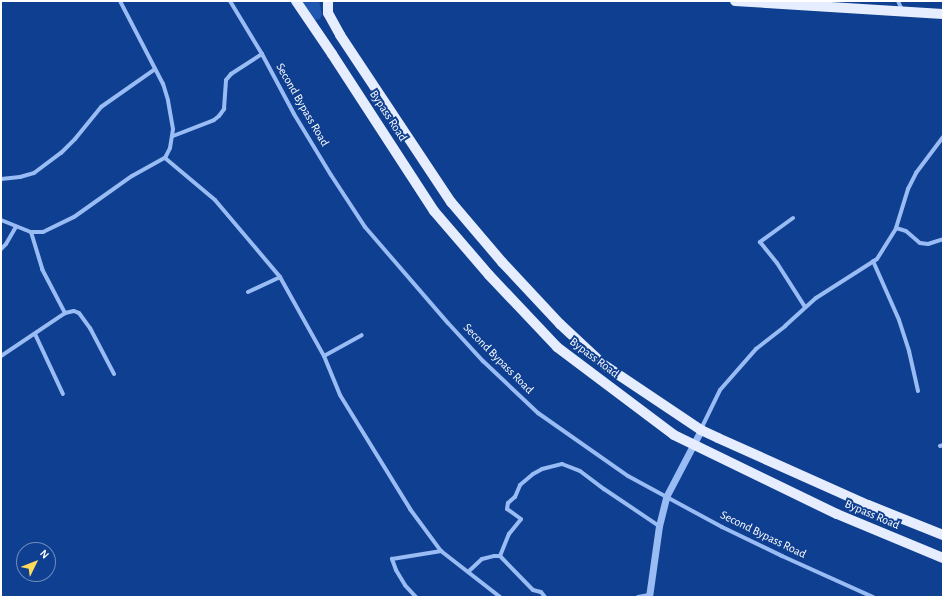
<!DOCTYPE html>
<style>
body{margin:0}
#map{position:relative;width:944px;height:598px;overflow:hidden;background:#0f3f90;font-family:"Alegreya Sans",sans-serif}
div>[style]{position:absolute}
.green>*{inset:0;background:#2057b0}
.minor>*{height:4px;margin:-2px;padding:0 2px;transform-origin:2px;border-radius:2px;background:#99bcf4}
.tertiary>*{height:7px;margin:-3.5px;padding:0 3.5px;transform-origin:3.5px;border-radius:3.5px;background:#99bcf4}
.primary>*{height:10px;margin:-5px;padding:0 5px;transform-origin:5px;border-radius:5px;background:#e5edff}
span{translate:-50% -50%;white-space:nowrap;text-align:center;line-height:1.15;-webkit-text-stroke:4px #0f3f90;paint-order:stroke}
.street-label{font-size:12px;color:#fff}
.frame{position:absolute;inset:0;border:2px solid #fff;pointer-events:none}
.north{position:absolute;left:16px;top:542px;width:40px;height:40px;box-sizing:border-box;background:#0f3f90;border:1px solid #6f8cbc;border-radius:50%;rotate:47deg;font-size:11px;font-weight:700;line-height:16px;text-align:center;color:#fff}
.north::after{content:'';display:block;margin:auto;width:14px;height:18px;background:#ffda5b;clip-path:polygon(50% 0,100% 100%,50% 72%,0 100%)}
</style>
<div id="map">
<div class="green">
<div style="clip-path:polygon(301px 1px,319px 1px,322px 14px,320px 19px,315px 20px,312px 18px)"></div>
</div>
<div class="minor">
<div style="left:230px;top:1px;width:62px;rotate:58.9deg"></div>
<div style="left:262px;top:54px;width:68px;rotate:61.9deg"></div>
<div style="left:294px;top:114px;width:71px;rotate:58.8deg"></div>
<div style="left:331px;top:175px;width:62px;rotate:56.8deg"></div>
<div style="left:365px;top:227px;width:127px;rotate:49.2deg"></div>
<div style="left:448px;top:323px;width:52px;rotate:47.4deg"></div>
<div style="left:483px;top:361px;width:76px;rotate:43.4deg"></div>
<div style="left:538px;top:413px;width:110px;rotate:35deg"></div>
<div style="left:628px;top:476px;width:107px;rotate:28.5deg"></div>
<div style="left:722px;top:527px;width:67px;rotate:25.8deg"></div>
<div style="left:782px;top:556px;width:100px;rotate:24.3deg"></div>
<div style="left:898px;top:1px;width:10px;rotate:66deg"></div>
<div style="left:173px;top:136px;width:44px;rotate:-21.3deg"></div>
<div style="left:214px;top:120px;width:6px;rotate:-39deg"></div>
<div style="left:219px;top:116px;width:9px;rotate:-54deg"></div>
<div style="left:224px;top:109px;width:29px;rotate:-86deg"></div>
<div style="left:226px;top:80px;width:8px;rotate:-50deg"></div>
<div style="left:231px;top:74px;width:37px;rotate:-33deg"></div>
<div style="left:165px;top:158px;width:65px;rotate:40deg"></div>
<div style="left:215px;top:200px;width:101px;rotate:49.8deg"></div>
<div style="left:280px;top:277px;width:90px;rotate:60.9deg"></div>
<div style="left:324px;top:356px;width:42px;rotate:67.7deg"></div>
<div style="left:340px;top:395px;width:134px;rotate:58.4deg"></div>
<div style="left:410px;top:509px;width:52px;rotate:53.6deg"></div>
<div style="left:441px;top:551px;width:75px;rotate:37.9deg"></div>
<div style="left:1px;top:179px;width:19px;rotate:-6deg"></div>
<div style="left:20px;top:177px;width:15px;rotate:-16deg"></div>
<div style="left:34px;top:173px;width:34px;rotate:-37deg"></div>
<div style="left:61px;top:153px;width:20px;rotate:-45deg"></div>
<div style="left:75px;top:139px;width:41px;rotate:-50.9deg"></div>
<div style="left:101px;top:107px;width:66px;rotate:-35.1deg"></div>
<div style="left:793px;top:218px;width:41px;rotate:144deg"></div>
<div style="left:760px;top:242px;width:27px;rotate:51deg"></div>
<div style="left:777px;top:263px;width:52px;rotate:57.5deg"></div>
<div style="left:1px;top:220px;width:32px;rotate:22deg"></div>
<div style="left:31px;top:232px;width:12px"></div>
<div style="left:43px;top:232px;width:34px;rotate:-26deg"></div>
<div style="left:74px;top:217px;width:71px;rotate:-35.3deg"></div>
<div style="left:132px;top:176px;width:38px;rotate:-29deg"></div>
<div style="left:165px;top:158px;width:11px;rotate:-63deg"></div>
<div style="left:170px;top:148px;width:19px;rotate:-81deg"></div>
<div style="left:173px;top:129px;width:29px;rotate:-100deg"></div>
<div style="left:168px;top:100px;width:17px;rotate:-107deg"></div>
<div style="left:163px;top:84px;width:93px;rotate:-117.4deg"></div>
<div style="left:896px;top:228px;width:10px;rotate:17deg"></div>
<div style="left:906px;top:231px;width:18px;rotate:41deg"></div>
<div style="left:920px;top:243px;width:8px;rotate:7deg"></div>
<div style="left:928px;top:244px;width:16px;rotate:-18deg"></div>
<div style="left:31px;top:232px;width:39px;rotate:73deg"></div>
<div style="left:42px;top:269px;width:50px;rotate:62.4deg"></div>
<div style="left:1px;top:249px;width:7px;rotate:-45deg"></div>
<div style="left:6px;top:244px;width:20px;rotate:-60deg"></div>
<div style="left:873px;top:261px;width:64px;rotate:66.2deg"></div>
<div style="left:899px;top:320px;width:33px;rotate:72deg"></div>
<div style="left:909px;top:351px;width:41px;rotate:77.3deg"></div>
<div style="left:248px;top:292px;width:35px;rotate:-25deg"></div>
<div style="left:35px;top:334px;width:66px;rotate:65deg"></div>
<div style="left:1px;top:356px;width:77px;rotate:-33.9deg"></div>
<div style="left:65px;top:313px;width:9px;rotate:-13deg"></div>
<div style="left:74px;top:311px;width:5px;rotate:22deg"></div>
<div style="left:79px;top:313px;width:19px;rotate:54deg"></div>
<div style="left:90px;top:328px;width:52px;rotate:62.4deg"></div>
<div style="left:324px;top:356px;width:43px;rotate:-28.9deg"></div>
<div style="left:701px;top:429px;width:43px;rotate:-64deg"></div>
<div style="left:720px;top:390px;width:55px;rotate:-48.7deg"></div>
<div style="left:756px;top:349px;width:37px;rotate:-38deg"></div>
<div style="left:785px;top:326px;width:42px;rotate:-42.1deg"></div>
<div style="left:816px;top:298px;width:72px;rotate:-32.6deg"></div>
<div style="left:877px;top:259px;width:36px;rotate:-58deg"></div>
<div style="left:896px;top:228px;width:41px;rotate:-72.9deg"></div>
<div style="left:908px;top:189px;width:18px;rotate:-63deg"></div>
<div style="left:916px;top:173px;width:45px;rotate:-53.1deg"></div>
<div style="left:940px;top:446px;width:3px;rotate:-18deg"></div>
<div style="left:500px;top:556px;width:24px;rotate:-68deg"></div>
<div style="left:509px;top:534px;width:19px;rotate:-51deg"></div>
<div style="left:521px;top:519px;width:17px;rotate:-144deg"></div>
<div style="left:507px;top:509px;width:6px;rotate:-81deg"></div>
<div style="left:508px;top:503px;width:9px;rotate:-41deg"></div>
<div style="left:515px;top:497px;width:13px;rotate:-67deg"></div>
<div style="left:520px;top:485px;width:17px;rotate:-40deg"></div>
<div style="left:533px;top:474px;width:10px;rotate:-29deg"></div>
<div style="left:542px;top:469px;width:21px;rotate:-14deg"></div>
<div style="left:562px;top:464px;width:19px;rotate:21deg"></div>
<div style="left:580px;top:471px;width:30px;rotate:37deg"></div>
<div style="left:604px;top:489px;width:66px;rotate:33.9deg"></div>
<div style="left:468px;top:572px;width:19px;rotate:-43deg"></div>
<div style="left:482px;top:559px;width:12px;rotate:-14deg"></div>
<div style="left:494px;top:556px;width:6px"></div>
<div style="left:500px;top:556px;width:47px;rotate:45.9deg"></div>
<div style="left:533px;top:590px;width:8px;rotate:14deg"></div>
<div style="left:541px;top:592px;width:6px;rotate:51deg"></div>
<div style="left:416px;top:597px;width:16px;rotate:-133deg"></div>
<div style="left:405px;top:585px;width:17px;rotate:-121deg"></div>
<div style="left:396px;top:570px;width:12px;rotate:-110deg"></div>
<div style="left:392px;top:559px;width:50px;rotate:-9.3deg"></div>
<div style="left:638px;top:597px;width:11px;rotate:-10deg"></div>
</div>
<div class="tertiary">
<div style="left:649px;top:597px;width:72px;rotate:-82deg"></div>
<div style="left:659px;top:526px;width:30px;rotate:-76deg"></div>
<div style="left:666px;top:497px;width:76px;rotate:-62.4deg"></div>
</div>
<div class="primary">
<div style="left:296px;top:1px;width:64px;rotate:55.8deg"></div>
<div style="left:332px;top:54px;width:187px;rotate:57deg"></div>
<div style="left:434px;top:211px;width:84px;rotate:49.3deg"></div>
<div style="left:489px;top:275px;width:99px;rotate:46.6deg"></div>
<div style="left:557px;top:347px;width:146px;rotate:36.9deg"></div>
<div style="left:674px;top:435px;width:181px;rotate:25.9deg"></div>
<div style="left:837px;top:514px;width:115px;rotate:22.5deg"></div>
<div style="left:328px;top:1px;width:12px;rotate:90deg"></div>
<div style="left:328px;top:13px;width:25px;rotate:61deg"></div>
<div style="left:340px;top:35px;width:201px;rotate:56.4deg"></div>
<div style="left:451px;top:202px;width:79px;rotate:49.6deg"></div>
<div style="left:502px;top:262px;width:85px;rotate:46.9deg"></div>
<div style="left:560px;top:324px;width:60px;rotate:43deg"></div>
<div style="left:604px;top:365px;width:117px;rotate:33.8deg"></div>
<div style="left:701px;top:430px;width:19px;rotate:25deg"></div>
<div style="left:718px;top:438px;width:164px;rotate:24.1deg"></div>
<div style="left:868px;top:505px;width:81px;rotate:21.8deg"></div>
<div style="left:735px;top:1px;width:208px;rotate:3.6deg"></div>
</div>
<div class="street-label">
<span style="left:302px;top:105px;rotate:60deg">Second Bypass Road</span>
<span style="left:388px;top:116px;rotate:57deg">Bypass Road</span>
<span style="left:594px;top:358px;rotate:37deg">Bypass Road</span>
<span style="left:498px;top:359px;rotate:45deg">Second Bypass Road</span>
<span style="left:872px;top:515px;rotate:23deg">Bypass Road</span>
<span style="left:763px;top:535px;rotate:26deg">Second Bypass Road</span>
</div>
<div class="frame"></div>
<div class="north">N</div>
</div>
